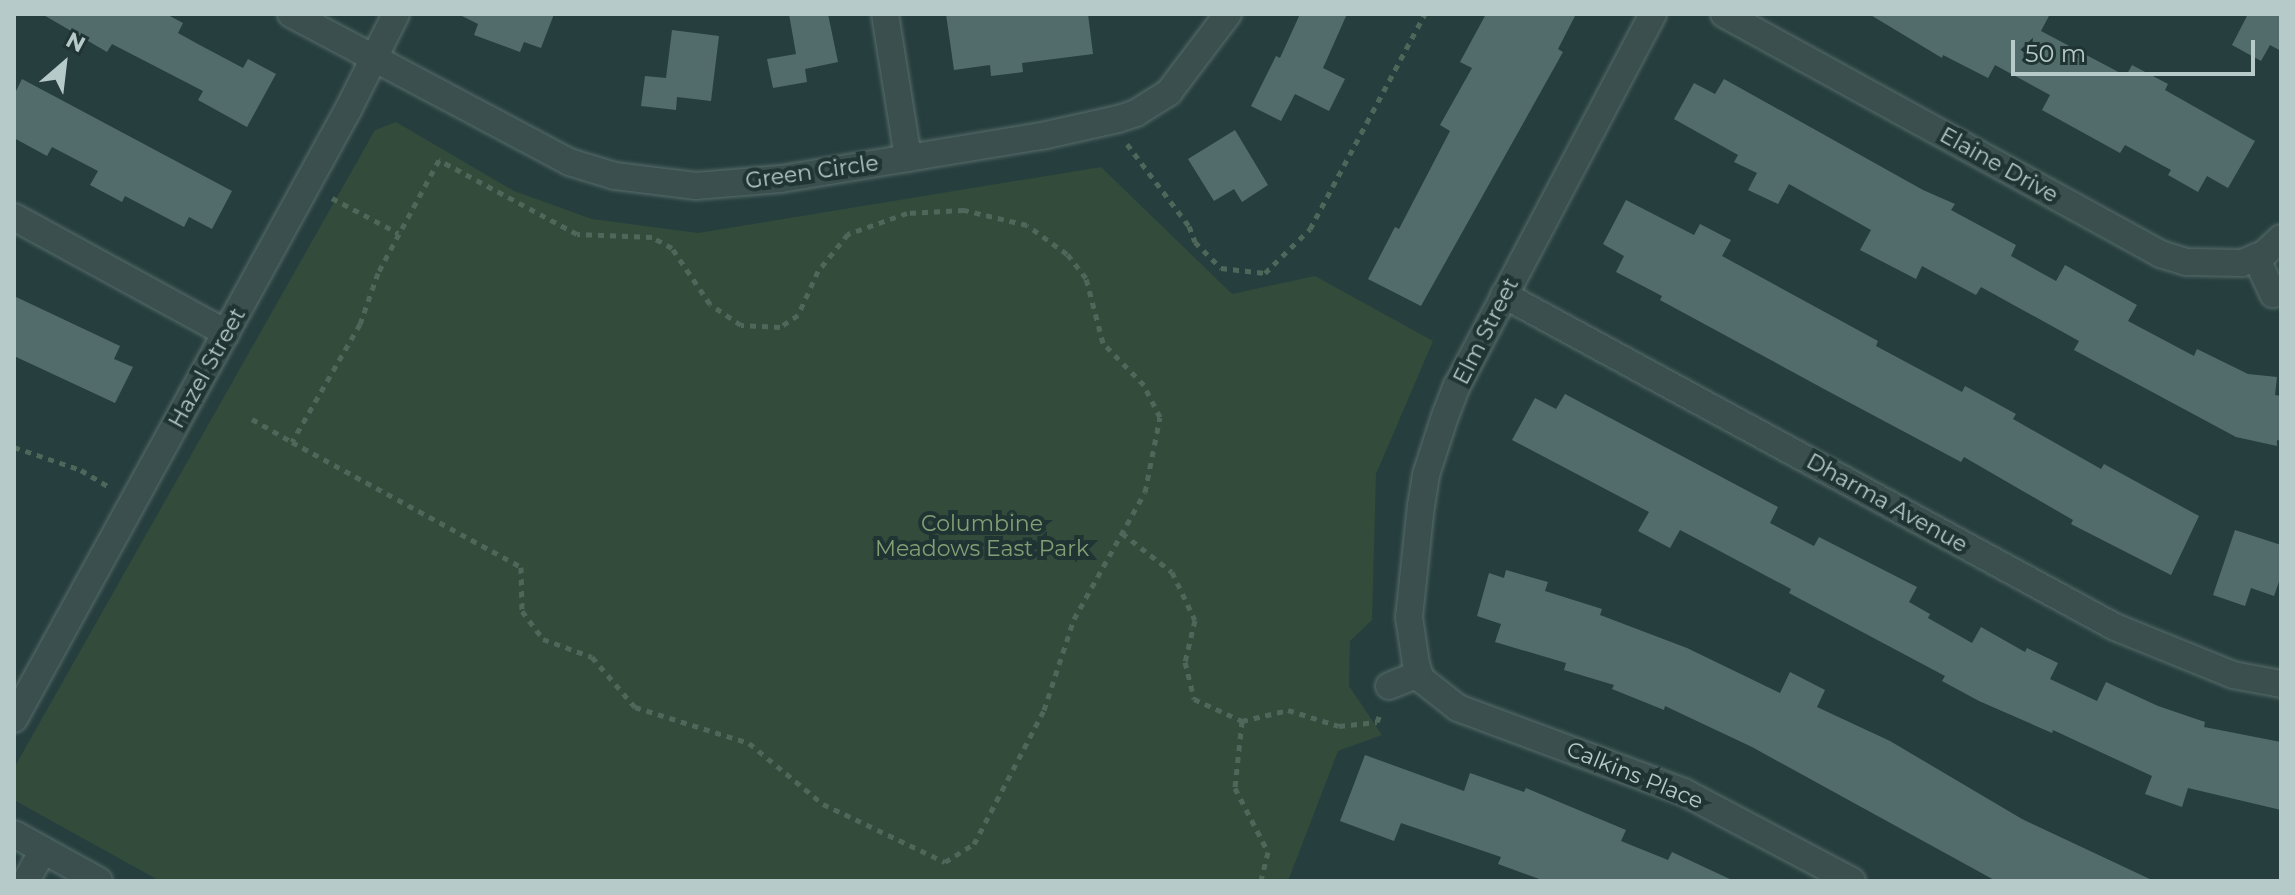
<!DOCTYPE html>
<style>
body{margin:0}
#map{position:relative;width:2295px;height:895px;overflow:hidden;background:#263f3e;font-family:Montserrat,sans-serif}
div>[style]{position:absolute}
.green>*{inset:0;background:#324b3b}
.building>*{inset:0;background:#516c6b}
.path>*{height:5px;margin-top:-2.5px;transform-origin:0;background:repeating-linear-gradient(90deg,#4f665a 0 6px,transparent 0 12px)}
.roads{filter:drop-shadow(0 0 2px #586d6c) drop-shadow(0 0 2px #586d6c)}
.minor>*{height:26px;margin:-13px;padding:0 13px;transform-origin:13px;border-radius:13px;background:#3a4f4e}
span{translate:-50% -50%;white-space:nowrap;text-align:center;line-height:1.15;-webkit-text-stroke:8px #1f3433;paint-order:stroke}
.street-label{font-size:22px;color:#b6cac9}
.park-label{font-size:22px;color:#859f75}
.frame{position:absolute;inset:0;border:16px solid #b6cac9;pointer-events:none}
.north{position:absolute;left:24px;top:24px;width:80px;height:80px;-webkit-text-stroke:6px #1f3433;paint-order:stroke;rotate:28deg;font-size:22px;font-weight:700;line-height:32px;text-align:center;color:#b6cac9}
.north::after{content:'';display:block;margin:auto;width:28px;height:36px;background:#b6cac9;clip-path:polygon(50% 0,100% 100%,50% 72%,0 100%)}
.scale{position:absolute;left:2011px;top:40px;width:244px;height:36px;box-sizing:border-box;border:4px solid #b6cac9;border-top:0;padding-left:10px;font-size:24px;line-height:28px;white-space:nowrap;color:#b6cac9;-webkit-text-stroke:6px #1f3433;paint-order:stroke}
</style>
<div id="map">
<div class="green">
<div style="clip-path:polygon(396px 122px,514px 191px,592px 219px,698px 233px,1101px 167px,1232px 294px,1315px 276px,1433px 341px,1376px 474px,1372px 620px,1350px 641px,1349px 686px,1382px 735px,1338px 751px,1288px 881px,160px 881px,14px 800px,14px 768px,375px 130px)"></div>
</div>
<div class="building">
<div style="clip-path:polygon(42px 14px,166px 14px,183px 23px,178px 33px,196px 43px,243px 68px,248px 59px,276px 74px,247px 127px,198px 100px,203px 91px,112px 44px,107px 52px)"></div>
<div style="clip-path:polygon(458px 14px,554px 14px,541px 48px,524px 42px,520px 52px,474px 35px,478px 24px)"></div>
<div style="clip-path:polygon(789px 14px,828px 14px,838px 62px,805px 69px,807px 82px,773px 88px,767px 59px,796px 54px)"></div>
<div style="clip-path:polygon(946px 14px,1088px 14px,1093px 54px,1022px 63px,1023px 72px,991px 76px,990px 65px,954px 70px)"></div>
<div style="clip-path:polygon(1300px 14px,1347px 14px,1323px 68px,1345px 79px,1329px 111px,1295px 94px,1281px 121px,1251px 106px,1276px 56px,1280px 58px)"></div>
<div style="clip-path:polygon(1486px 14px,1576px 14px,1558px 49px,1563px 52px,1421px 306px,1368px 279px,1395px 227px,1399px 229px,1450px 131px,1440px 125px,1472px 68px,1460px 62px)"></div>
<div style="clip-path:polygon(1869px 14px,2050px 14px,2041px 31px,2126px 76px,2132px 65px,2168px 84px,2165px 90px,2255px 141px,2228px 188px,2207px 176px,2198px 192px,2168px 175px,2171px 170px,2125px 145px,2120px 153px,2042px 110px,2050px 95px,1995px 65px,1988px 78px,1943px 55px,1942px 58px)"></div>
<div style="clip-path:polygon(2248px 14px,2281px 14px,2281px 51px,2270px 45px,2261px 61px,2232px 45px)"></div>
<div style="clip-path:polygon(672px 30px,719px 36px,711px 101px,677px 97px,676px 110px,641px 106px,645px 76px,666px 78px)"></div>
<div style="clip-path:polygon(22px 79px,232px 191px,212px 229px,189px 217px,184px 227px,125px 196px,122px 202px,90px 185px,98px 171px,52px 147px,47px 156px,14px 138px,14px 95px)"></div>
<div style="clip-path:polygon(1724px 79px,1923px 190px,1955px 204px,1951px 210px,2016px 245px,2011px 256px,2056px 281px,2065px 265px,2137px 305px,2128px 321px,2194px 356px,2197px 349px,2248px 374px,2277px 377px,2275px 395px,2281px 396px,2281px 441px,2277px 440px,2277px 446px,2236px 437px,2074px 350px,2079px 341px,1981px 287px,1976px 295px,1922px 266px,1916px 279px,1860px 250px,1871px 230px,1789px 184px,1778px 204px,1748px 190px,1757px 173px,1734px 162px,1738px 155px,1674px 119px,1694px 83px,1715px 94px)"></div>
<div style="clip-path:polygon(1235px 130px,1268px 185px,1242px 202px,1234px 189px,1214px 201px,1188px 159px)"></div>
<div style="clip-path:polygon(1626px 200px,1694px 235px,1700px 224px,1731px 240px,1722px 256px,1878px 341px,1876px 346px,1962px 392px,1965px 386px,2016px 414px,2013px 419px,2101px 469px,2104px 464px,2199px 516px,2171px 575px,2071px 524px,2073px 520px,1964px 457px,1961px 462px,1824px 389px,1660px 300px,1662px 296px,1616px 272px,1624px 256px,1603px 244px)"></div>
<div style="clip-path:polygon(14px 296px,120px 346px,114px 359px,133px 367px,115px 403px,14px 356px)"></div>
<div style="clip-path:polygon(1565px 394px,1778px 507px,1770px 523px,1814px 546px,1819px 537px,1917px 587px,1909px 602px,1930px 614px,1928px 618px,1972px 643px,1981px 627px,2025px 652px,2027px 648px,2058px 663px,2050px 679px,2097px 701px,2106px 682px,2158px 706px,2205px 722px,2204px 727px,2281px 742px,2281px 810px,2188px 788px,2182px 807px,2145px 794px,2152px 776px,2053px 730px,2052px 733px,1979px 701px,1942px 681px,1945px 676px,1789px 593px,1791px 589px,1701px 541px,1680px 530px,1670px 548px,1638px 531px,1649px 512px,1512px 440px,1535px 398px,1556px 409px)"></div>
<div style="clip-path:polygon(2235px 530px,2281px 545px,2281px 576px,2274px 596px,2251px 588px,2245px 606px,2213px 595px)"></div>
<div style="clip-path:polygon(1506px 570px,1548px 582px,1545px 591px,1602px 609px,1600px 615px,1687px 648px,1780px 693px,1790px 672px,1825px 690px,1817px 707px,1890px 741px,2022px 819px,2154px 881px,1996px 881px,1752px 747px,1665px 706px,1664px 710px,1612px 689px,1614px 685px,1564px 670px,1566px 663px,1495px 642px,1501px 624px,1477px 616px,1489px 573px,1504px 578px)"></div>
<div style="clip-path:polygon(1365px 755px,1464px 791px,1470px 773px,1524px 792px,1526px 788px,1626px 830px,1621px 841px,1668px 860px,1672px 852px,1734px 881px,1545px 881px,1498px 864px,1501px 857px,1401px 823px,1394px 841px,1340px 821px)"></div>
</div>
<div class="path">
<div style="left:1127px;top:144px;width:103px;rotate:52.9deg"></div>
<div style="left:1189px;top:226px;width:17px;rotate:69deg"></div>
<div style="left:1195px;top:242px;width:37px;rotate:45deg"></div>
<div style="left:1221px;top:268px;width:44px;rotate:6.5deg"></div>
<div style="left:1265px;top:273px;width:63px;rotate:-44.4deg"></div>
<div style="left:1310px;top:229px;width:244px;rotate:-61.9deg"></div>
<div style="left:332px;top:198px;width:75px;rotate:27.9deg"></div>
<div style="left:252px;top:419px;width:46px;rotate:29.9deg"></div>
<div style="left:292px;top:442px;width:261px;rotate:28.6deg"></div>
<div style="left:521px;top:567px;width:44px;rotate:88.7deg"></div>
<div style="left:522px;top:611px;width:35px;rotate:53deg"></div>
<div style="left:543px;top:639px;width:52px;rotate:20.2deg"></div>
<div style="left:592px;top:657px;width:66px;rotate:49.3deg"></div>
<div style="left:635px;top:707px;width:120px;rotate:17.5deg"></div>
<div style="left:749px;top:743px;width:96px;rotate:39.5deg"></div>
<div style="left:823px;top:804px;width:135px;rotate:25.4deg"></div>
<div style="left:945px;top:862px;width:34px;rotate:-32deg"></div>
<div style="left:974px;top:844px;width:151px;rotate:-62.4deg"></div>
<div style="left:1044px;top:710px;width:96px;rotate:-71.8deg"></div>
<div style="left:1074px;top:619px;width:145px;rotate:-60.8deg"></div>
<div style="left:1145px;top:492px;width:76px;rotate:-78.7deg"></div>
<div style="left:1160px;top:417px;width:36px;rotate:-117deg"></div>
<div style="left:1144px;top:385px;width:59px;rotate:-134.3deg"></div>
<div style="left:1103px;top:343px;width:67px;rotate:-104.7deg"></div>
<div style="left:1086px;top:278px;width:31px;rotate:-128deg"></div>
<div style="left:1067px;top:254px;width:49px;rotate:-144.1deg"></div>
<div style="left:1027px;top:225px;width:65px;rotate:-166.6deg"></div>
<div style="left:964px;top:210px;width:57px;rotate:177deg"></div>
<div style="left:907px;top:213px;width:63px;rotate:160.4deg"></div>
<div style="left:848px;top:234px;width:48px;rotate:129deg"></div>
<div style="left:818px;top:271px;width:48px;rotate:114.4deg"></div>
<div style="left:798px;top:315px;width:22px;rotate:146deg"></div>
<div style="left:780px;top:327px;width:39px;rotate:-177deg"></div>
<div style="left:741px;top:325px;width:37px;rotate:-146deg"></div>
<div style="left:710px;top:304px;width:68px;rotate:-124.2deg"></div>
<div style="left:672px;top:248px;width:23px;rotate:-151deg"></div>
<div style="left:652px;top:237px;width:75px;rotate:-177.7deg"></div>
<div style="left:577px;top:234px;width:157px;rotate:-151.8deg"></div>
<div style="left:439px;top:160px;width:128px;rotate:118.4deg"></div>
<div style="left:378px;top:273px;width:54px;rotate:109.4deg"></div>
<div style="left:360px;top:324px;width:136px;rotate:120deg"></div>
<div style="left:14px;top:447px;width:71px;rotate:18.9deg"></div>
<div style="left:81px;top:470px;width:35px;rotate:31deg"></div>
<div style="left:1122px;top:533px;width:63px;rotate:38deg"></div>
<div style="left:1172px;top:572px;width:53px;rotate:64.4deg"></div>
<div style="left:1195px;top:620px;width:43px;rotate:103.4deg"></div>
<div style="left:1185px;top:662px;width:38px;rotate:76deg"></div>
<div style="left:1194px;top:699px;width:53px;rotate:24.6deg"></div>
<div style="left:1242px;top:721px;width:47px;rotate:-13.4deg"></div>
<div style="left:1288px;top:710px;width:53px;rotate:17.4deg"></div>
<div style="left:1339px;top:726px;width:38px;rotate:-6deg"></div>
<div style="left:1377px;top:722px;width:9px;rotate:-69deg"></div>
<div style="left:1242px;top:721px;width:67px;rotate:96deg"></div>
<div style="left:1235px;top:788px;width:72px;rotate:62.7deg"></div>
<div style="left:1268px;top:852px;width:30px;rotate:104deg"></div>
</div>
<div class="roads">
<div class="minor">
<div style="left:291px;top:14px;width:315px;rotate:28deg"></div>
<div style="left:569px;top:162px;width:48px;rotate:16.9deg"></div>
<div style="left:615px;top:176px;width:82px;rotate:7deg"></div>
<div style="left:696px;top:186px;width:85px;rotate:-4.7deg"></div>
<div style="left:781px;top:179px;width:265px;rotate:-9.4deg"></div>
<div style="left:1042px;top:136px;width:78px;rotate:-12.6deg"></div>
<div style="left:1118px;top:119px;width:19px;rotate:-18deg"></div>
<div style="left:1136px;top:113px;width:39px;rotate:-32deg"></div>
<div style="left:1169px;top:92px;width:98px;rotate:-52.9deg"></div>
<div style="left:885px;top:14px;width:146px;rotate:80.9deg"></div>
<div style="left:1653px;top:14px;width:420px;rotate:117.8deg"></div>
<div style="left:1457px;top:385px;width:30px;rotate:111deg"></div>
<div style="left:1446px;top:413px;width:65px;rotate:107.9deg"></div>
<div style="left:1426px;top:475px;width:30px;rotate:99deg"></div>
<div style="left:1421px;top:505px;width:113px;rotate:96.1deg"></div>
<div style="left:1409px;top:617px;width:48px;rotate:81.5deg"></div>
<div style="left:1416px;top:664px;width:16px;rotate:72deg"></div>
<div style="left:1421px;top:679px;width:47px;rotate:38.1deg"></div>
<div style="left:1458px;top:708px;width:241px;rotate:20.4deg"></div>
<div style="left:1684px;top:792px;width:190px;rotate:27.9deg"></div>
<div style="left:1724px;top:14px;width:498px;rotate:28.8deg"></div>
<div style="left:2160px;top:254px;width:28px;rotate:17deg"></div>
<div style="left:2187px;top:262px;width:55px;rotate:1deg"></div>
<div style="left:2242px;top:263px;width:24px;rotate:-22deg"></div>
<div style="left:2264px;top:254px;width:23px;rotate:-43deg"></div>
<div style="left:14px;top:217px;width:242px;rotate:28.7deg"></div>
<div style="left:2256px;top:257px;width:41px;rotate:65.3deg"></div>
<div style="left:1504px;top:295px;width:695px;rotate:28.52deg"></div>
<div style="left:2115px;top:627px;width:127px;rotate:22.1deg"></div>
<div style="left:2233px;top:675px;width:49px;rotate:10.6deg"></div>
<div style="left:1389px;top:686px;width:32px;rotate:-22deg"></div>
<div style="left:14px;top:719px;width:697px;rotate:-61.26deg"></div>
<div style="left:349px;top:108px;width:105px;rotate:-63.4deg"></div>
<div style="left:14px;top:834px;width:97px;rotate:28.9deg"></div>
<div style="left:26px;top:881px;width:35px;rotate:-61deg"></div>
</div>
</div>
<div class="street-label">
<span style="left:1999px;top:165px;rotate:29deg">Elaine Drive</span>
<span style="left:812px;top:172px;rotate:-8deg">Green Circle</span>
<span style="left:1486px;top:331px;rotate:-63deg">Elm Street</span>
<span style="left:207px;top:368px;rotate:-61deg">Hazel Street</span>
<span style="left:1887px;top:503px;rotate:29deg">Dharma Avenue</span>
<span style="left:1635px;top:775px;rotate:22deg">Calkins Place</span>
</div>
<div class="park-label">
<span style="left:982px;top:536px">Columbine<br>Meadows East Park</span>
</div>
<div class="frame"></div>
<div class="north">N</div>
<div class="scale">50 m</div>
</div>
